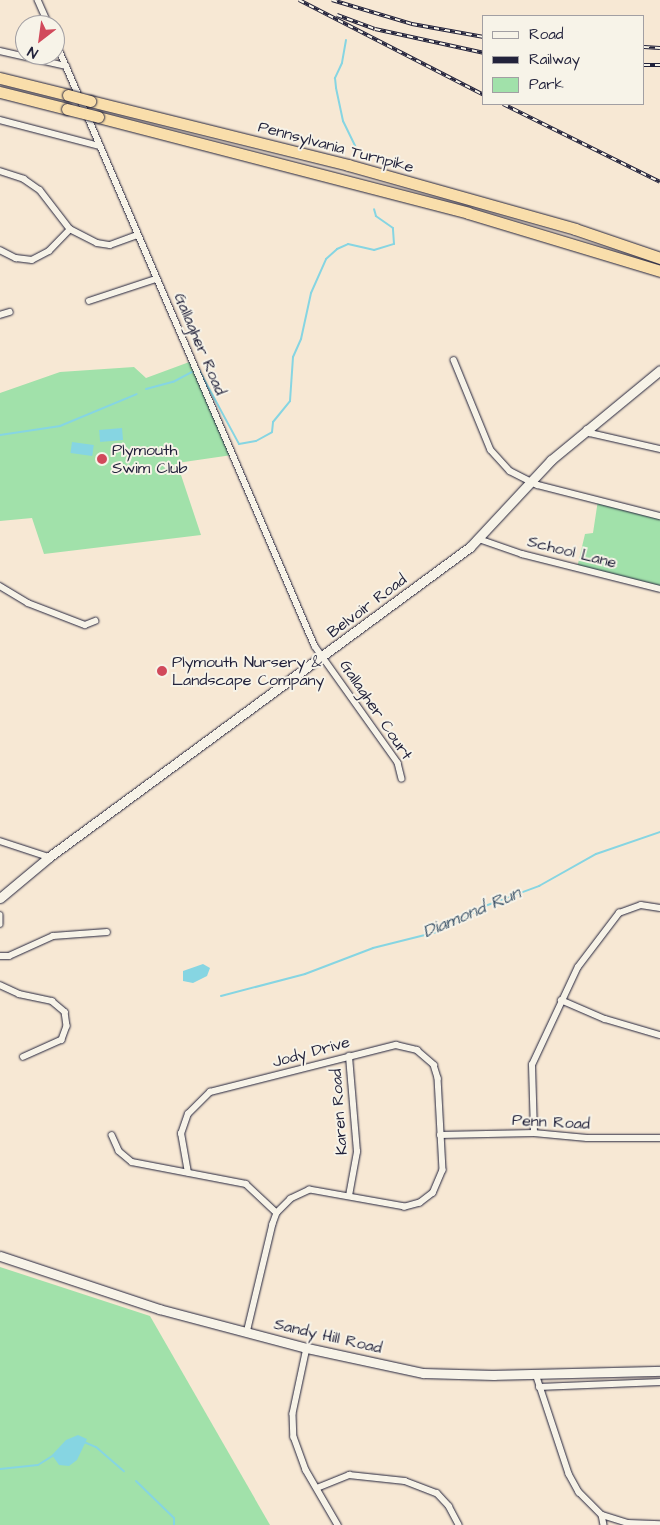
<!DOCTYPE html>
<style>
body{margin:0}
#map{position:relative;width:660px;height:1525px;overflow:hidden;background:#f7e8d4;font-family:"Architects Daughter",sans-serif}
div>[style]{position:absolute}
.green>*{inset:0;background:#a1e1aa}
.water>*{inset:0;background:#86d5e2;transform-origin:0 0}
.stream>*{height:2px;margin:-1px;padding:0 1px;transform-origin:1px;border-radius:1px;background:#86d5e2}
.roads{filter:drop-shadow(0 0 1px #22223b) drop-shadow(0 0 1px #22223b)}
.street>*{height:5.5px;margin:-2.75px;padding:0 2.75px;transform-origin:2.75px;border-radius:2.75px;background:#f7f3e8}
.secondary>*{height:9px;margin:-4.5px;padding:0 4.5px;transform-origin:4.5px;border-radius:4.5px;background:#f7f3e8}
.highway>*{height:11px;margin:-5.5px;padding:0 5.5px;transform-origin:5.5px;border-radius:5.5px;background:#f9deab}
.rail>*{height:4px;margin-top:-2px;transform-origin:0;background:repeating-linear-gradient(90deg,#f7f3e8 0 5.5px,#22223b 0 11px);box-sizing:border-box;border-block:1px solid #22223b}
.bridges{filter:drop-shadow(0 0 1px #22223b) drop-shadow(0 0 1px #22223b)}
.highway-bridge>*{height:11px;margin:-5.5px;padding:0 5.5px;transform-origin:5.5px;border-radius:5.5px;background:#f9deab}
.dots>*{width:14px;height:14px;translate:-50% -50%;box-sizing:border-box;border:2px solid #f7f3e8;border-radius:50%}
span{translate:-50% -50%;white-space:nowrap;text-align:center;line-height:1.15;-webkit-text-stroke:4px #f7f3e8;paint-order:stroke}
.street-label{font-size:16px;color:#22223b}
.poi-label{font-size:16px;color:#22223b}
.left{translate:0 -50%;text-align:left}
.water-label{font-size:18px;color:#40586d;font-style:italic}
.legend{position:absolute;left:482px;top:15px;width:162px;height:90px;box-sizing:border-box;background:#f7f3e8;border:1px solid #a29fa3;margin:0;padding:6px 9px;list-style:none;font-size:15px;color:#22223b}
.legend li{display:flex;align-items:center;gap:10px;height:25px}
.legend b{width:25px;border:1px solid #a29fa3}
.north{position:absolute;left:15px;top:15px;width:50px;height:50px;box-sizing:border-box;background:#f7f3e8;border:1px solid #a29fa3;border-radius:50%;rotate:210deg;font-size:14px;font-weight:700;line-height:20px;text-align:center;color:#22223b}
.north::after{content:'';display:block;margin:auto;width:18px;height:22px;background:#d1495b;clip-path:polygon(50% 0,100% 100%,50% 72%,0 100%)}
</style>
<div id="map">
<div class="green">
<div style="clip-path:polygon(192px 361px,232px 455px,177px 463px,201px 535px,44px 554px,32px 518px,0 521px,0 393px,60px 372px,134px 367px,146px 378px)"></div>
<div style="clip-path:polygon(598px 500px,660px 516px,660px 589px,577px 568px,585px 534px,593px 533px)"></div>
<div style="clip-path:polygon(0 1267px,150px 1316px,270px 1525px,0 1525px)"></div>
</div>
<div class="water">
<div style="left:122px;top:428px;width:12px;height:23px;rotate:85deg"></div>
<div style="left:72px;top:442px;width:22px;height:11px;rotate:8deg"></div>
<div style="clip-path:polygon(203px 964px,210px 968px,207px 976px,193px 983px,183px 981px,183px 971px)"></div>
<div style="clip-path:polygon(78px 1435px,87px 1439px,77px 1460px,69px 1466px,59px 1465px,52px 1455px,66px 1440px)"></div>
</div>
<div class="stream">
<div style="left:346px;top:40px;width:23px;rotate:100deg"></div>
<div style="left:342px;top:63px;width:17px;rotate:115deg"></div>
<div style="left:335px;top:78px;width:10px;rotate:84deg"></div>
<div style="left:336px;top:88px;width:34px;rotate:78deg"></div>
<div style="left:343px;top:121px;width:32px;rotate:64deg"></div>
<div style="left:199px;top:370px;width:84px;rotate:61.6deg"></div>
<div style="left:239px;top:444px;width:17px;rotate:-10deg"></div>
<div style="left:256px;top:441px;width:18px;rotate:-29deg"></div>
<div style="left:272px;top:432px;width:10px;rotate:-84deg"></div>
<div style="left:273px;top:422px;width:27px;rotate:-51deg"></div>
<div style="left:290px;top:401px;width:44px;rotate:-86.1deg"></div>
<div style="left:293px;top:357px;width:20px;rotate:-66deg"></div>
<div style="left:301px;top:339px;width:47px;rotate:-77.7deg"></div>
<div style="left:311px;top:293px;width:37px;rotate:-66deg"></div>
<div style="left:326px;top:259px;width:15px;rotate:-42deg"></div>
<div style="left:337px;top:249px;width:12px;rotate:-24deg"></div>
<div style="left:348px;top:244px;width:27px;rotate:13deg"></div>
<div style="left:374px;top:250px;width:21px;rotate:-17deg"></div>
<div style="left:394px;top:244px;width:16px;rotate:-94deg"></div>
<div style="left:393px;top:228px;width:21px;rotate:-145deg"></div>
<div style="left:376px;top:216px;width:7px;rotate:-106deg"></div>
<div style="left:146px;top:389px;width:28px;rotate:-15deg"></div>
<div style="left:173px;top:382px;width:21px;rotate:-28deg"></div>
<div style="left:0;top:435px;width:61px;rotate:-8.5deg"></div>
<div style="left:60px;top:426px;width:83px;rotate:-22.6deg"></div>
<div style="left:221px;top:996px;width:87px;rotate:-14.7deg"></div>
<div style="left:305px;top:974px;width:73px;rotate:-20.9deg"></div>
<div style="left:373px;top:948px;width:70px;rotate:-14deg"></div>
<div style="left:441px;top:931px;width:51px;rotate:-29.6deg"></div>
<div style="left:485px;top:906px;width:58px;rotate:-20.3deg"></div>
<div style="left:539px;top:886px;width:65px;rotate:-29.3deg"></div>
<div style="left:596px;top:854px;width:68px;rotate:-19deg"></div>
<div style="left:84px;top:1442px;width:13px;rotate:23deg"></div>
<div style="left:96px;top:1447px;width:37px;rotate:41deg"></div>
<div style="left:0;top:1469px;width:38px;rotate:-6deg"></div>
<div style="left:38px;top:1465px;width:19px;rotate:-32deg"></div>
<div style="left:136px;top:1481px;width:53px;rotate:44.2deg"></div>
<div style="left:174px;top:1518px;width:7px;rotate:90deg"></div>
</div>
<div class="roads">
<div class="street">
<div style="left:38px;top:0;width:27px;rotate:66deg"></div>
<div style="left:55px;top:40px;width:659px;rotate:66.78deg"></div>
<div style="left:315px;top:646px;width:143px;rotate:54.6deg"></div>
<div style="left:398px;top:763px;width:16px;rotate:76deg"></div>
<div style="left:0;top:51px;width:68px;rotate:12.8deg"></div>
<div style="left:0;top:120px;width:103px;rotate:14.6deg"></div>
<div style="left:0;top:171px;width:25px;rotate:18deg"></div>
<div style="left:24px;top:179px;width:19px;rotate:35deg"></div>
<div style="left:40px;top:190px;width:49px;rotate:52.4deg"></div>
<div style="left:70px;top:229px;width:30px;rotate:27deg"></div>
<div style="left:97px;top:243px;width:13px;rotate:9deg"></div>
<div style="left:110px;top:245px;width:29px;rotate:-20deg"></div>
<div style="left:0;top:250px;width:18px;rotate:27deg"></div>
<div style="left:16px;top:258px;width:16px;rotate:7deg"></div>
<div style="left:32px;top:260px;width:19px;rotate:-28deg"></div>
<div style="left:49px;top:251px;width:30px;rotate:-46deg"></div>
<div style="left:89px;top:301px;width:71px;rotate:-18.2deg"></div>
<div style="left:0;top:315px;width:10px;rotate:-17deg"></div>
<div style="left:454px;top:360px;width:97px;rotate:67.7deg"></div>
<div style="left:491px;top:450px;width:28px;rotate:48deg"></div>
<div style="left:510px;top:471px;width:31px;rotate:27deg"></div>
<div style="left:538px;top:485px;width:126px;rotate:14.3deg"></div>
<div style="left:587px;top:429px;width:5px;rotate:53deg"></div>
<div style="left:590px;top:433px;width:72px;rotate:12.9deg"></div>
<div style="left:479px;top:539px;width:46px;rotate:19.2deg"></div>
<div style="left:522px;top:554px;width:142px;rotate:14.2deg"></div>
<div style="left:0;top:586px;width:33px;rotate:31deg"></div>
<div style="left:28px;top:603px;width:61px;rotate:21.1deg"></div>
<div style="left:85px;top:625px;width:11px;rotate:-22deg"></div>
<div style="left:0;top:841px;width:52px;rotate:18.1deg"></div>
<div style="left:0;top:915px;width:9px;rotate:90deg"></div>
<div style="left:0;top:956px;width:9px"></div>
<div style="left:9px;top:956px;width:48px;rotate:-24.4deg"></div>
<div style="left:53px;top:936px;width:54px;rotate:-4.2deg"></div>
<div style="left:0;top:985px;width:21px;rotate:25deg"></div>
<div style="left:19px;top:994px;width:34px;rotate:12deg"></div>
<div style="left:52px;top:1001px;width:17px;rotate:40deg"></div>
<div style="left:65px;top:1012px;width:14px;rotate:82deg"></div>
<div style="left:67px;top:1026px;width:15px;rotate:110deg"></div>
<div style="left:62px;top:1040px;width:42px;rotate:155.9deg"></div>
<div style="left:561px;top:1000px;width:48px;rotate:23.4deg"></div>
<div style="left:605px;top:1019px;width:57px;rotate:16.2deg"></div>
<div style="left:534px;top:1133px;width:68px;rotate:-91.7deg"></div>
<div style="left:532px;top:1065px;width:108px;rotate:-64.9deg"></div>
<div style="left:578px;top:967px;width:68px;rotate:-52.8deg"></div>
<div style="left:619px;top:913px;width:23px;rotate:-20deg"></div>
<div style="left:641px;top:905px;width:19px;rotate:9deg"></div>
<div style="left:112px;top:1135px;width:17px;rotate:66deg"></div>
<div style="left:119px;top:1151px;width:17px;rotate:40deg"></div>
<div style="left:132px;top:1162px;width:116px;rotate:10.9deg"></div>
<div style="left:246px;top:1184px;width:42px;rotate:43.1deg"></div>
<div style="left:440px;top:1135px;width:94px;rotate:-1.2deg"></div>
<div style="left:534px;top:1133px;width:53px;rotate:5.4deg"></div>
<div style="left:587px;top:1138px;width:73px"></div>
<div style="left:188px;top:1173px;width:40px;rotate:-100deg"></div>
<div style="left:181px;top:1134px;width:21px;rotate:-71deg"></div>
<div style="left:188px;top:1114px;width:31px;rotate:-45deg"></div>
<div style="left:210px;top:1092px;width:192px;rotate:-14.2deg"></div>
<div style="left:396px;top:1045px;width:22px;rotate:13deg"></div>
<div style="left:417px;top:1050px;width:23px;rotate:41deg"></div>
<div style="left:434px;top:1065px;width:14px;rotate:73deg"></div>
<div style="left:438px;top:1078px;width:92px;rotate:86.9deg"></div>
<div style="left:443px;top:1170px;width:25px;rotate:113deg"></div>
<div style="left:433px;top:1193px;width:16px;rotate:142deg"></div>
<div style="left:420px;top:1203px;width:16px;rotate:165deg"></div>
<div style="left:405px;top:1207px;width:97px;rotate:-169.9deg"></div>
<div style="left:310px;top:1190px;width:21px;rotate:155deg"></div>
<div style="left:291px;top:1199px;width:20px;rotate:135deg"></div>
<div style="left:277px;top:1213px;width:12px;rotate:110deg"></div>
<div style="left:273px;top:1224px;width:112px;rotate:103.4deg"></div>
<div style="left:349px;top:1196px;width:45px;rotate:-79.7deg"></div>
<div style="left:357px;top:1152px;width:96px;rotate:-94.8deg"></div>
<div style="left:307px;top:1348px;width:67px;rotate:102deg"></div>
<div style="left:293px;top:1414px;width:23px;rotate:88deg"></div>
<div style="left:294px;top:1437px;width:35px;rotate:70deg"></div>
<div style="left:306px;top:1470px;width:64px;rotate:59.8deg"></div>
<div style="left:536px;top:1374px;width:105px;rotate:71.7deg"></div>
<div style="left:569px;top:1474px;width:21px;rotate:61deg"></div>
<div style="left:579px;top:1492px;width:33px;rotate:45deg"></div>
<div style="left:602px;top:1515px;width:27px;rotate:17deg"></div>
<div style="left:628px;top:1523px;width:32px;rotate:2deg"></div>
<div style="left:539px;top:1387px;width:121px;rotate:-2.4deg"></div>
<div style="left:317px;top:1488px;width:35px;rotate:-22deg"></div>
<div style="left:349px;top:1475px;width:56px;rotate:6.1deg"></div>
<div style="left:405px;top:1481px;width:34px;rotate:21deg"></div>
<div style="left:437px;top:1493px;width:18px;rotate:47deg"></div>
<div style="left:449px;top:1506px;width:21px;rotate:62deg"></div>
<div style="left:602px;top:1515px;width:10px;rotate:79deg"></div>
</div>
<div class="secondary">
<div style="left:0;top:898px;width:64px;rotate:-39.9deg"></div>
<div style="left:49px;top:857px;width:523px;rotate:-36.37deg"></div>
<div style="left:470px;top:547px;width:119px;rotate:-47deg"></div>
<div style="left:551px;top:460px;width:141px;rotate:-39.5deg"></div>
<div style="left:0;top:1256px;width:168px;rotate:18.4deg"></div>
<div style="left:159px;top:1309px;width:153px;rotate:14.8deg"></div>
<div style="left:307px;top:1348px;width:119px;rotate:12.2deg"></div>
<div style="left:423px;top:1373px;width:71px;rotate:1.6deg"></div>
<div style="left:494px;top:1375px;width:166px;rotate:-1.4deg"></div>
</div>
<div class="highway">
<div style="left:0;top:78px;width:70px;rotate:14deg"></div>
<div style="left:0;top:92px;width:69px;rotate:14.2deg"></div>
<div style="left:90px;top:101px;width:266px;rotate:13.9deg"></div>
<div style="left:348px;top:165px;width:236px;rotate:15.7deg"></div>
<div style="left:575px;top:229px;width:90px;rotate:18.8deg"></div>
<div style="left:98px;top:117px;width:382px;rotate:14.5deg"></div>
<div style="left:468px;top:213px;width:201px;rotate:16.8deg"></div>
</div>
</div>
<div class="rail">
<div style="left:299px;top:0;width:208px;rotate:27.2deg"></div>
<div style="left:332px;top:0;width:84px;rotate:16.7deg"></div>
<div style="left:412px;top:24px;width:73px;rotate:10.2deg"></div>
<div style="left:337px;top:15px;width:40px;rotate:20.2deg"></div>
<div style="left:375px;top:29px;width:112px;rotate:12.4deg"></div>
<div style="left:644px;top:47px;width:16px;rotate:4deg"></div>
<div style="left:644px;top:65px;width:16px"></div>
<div style="left:503px;top:104px;width:175px;rotate:26.4deg"></div>
</div>
<div class="bridges">
<div class="highway-bridge">
<div style="left:68px;top:95px;width:23px;rotate:15deg"></div>
<div style="left:67px;top:109px;width:32px;rotate:14deg"></div>
</div>
</div>
<div class="dots">
<div style="left:102px;top:459px;background:#d1495b"></div>
<div style="left:162px;top:671px;background:#d1495b"></div>
</div>
<div class="street-label">
<span style="left:336px;top:147px;rotate:15deg">Pennsylvania Turnpike</span>
<span style="left:200px;top:344px;rotate:67deg">Gallagher Road</span>
<span style="left:572px;top:552px;rotate:14deg">School Lane</span>
<span style="left:367px;top:606px;rotate:-37deg">Belvoir Road</span>
<span style="left:376px;top:710px;rotate:56deg">Gallagher Court</span>
<span style="left:311px;top:1052px;rotate:-15deg">Jody Drive</span>
<span style="left:339px;top:1112px;rotate:-94deg">Karen Road</span>
<span style="left:551px;top:1122px;rotate:3deg">Penn Road</span>
<span style="left:328px;top:1336px;rotate:13deg">Sandy Hill Road</span>
</div>
<div class="poi-label">
<span class="left" style="left:112px;top:459px">Plymouth<br>Swim Club</span>
<span class="left" style="left:172px;top:671px">Plymouth Nursery &amp;<br>Landscape Company</span>
</div>
<div class="water-label">
<span style="left:472px;top:913px;rotate:-23deg">Diamond Run</span>
</div>
<ul class="legend">
<li><b style="height:6px;background:#f7f3e8"></b>Road</li>
<li><b style="height:6px;background:#22223b"></b>Railway</li>
<li><b style="height:14px;background:#a1e1aa"></b>Park</li>
</ul>
<div class="north">N</div>
</div>
